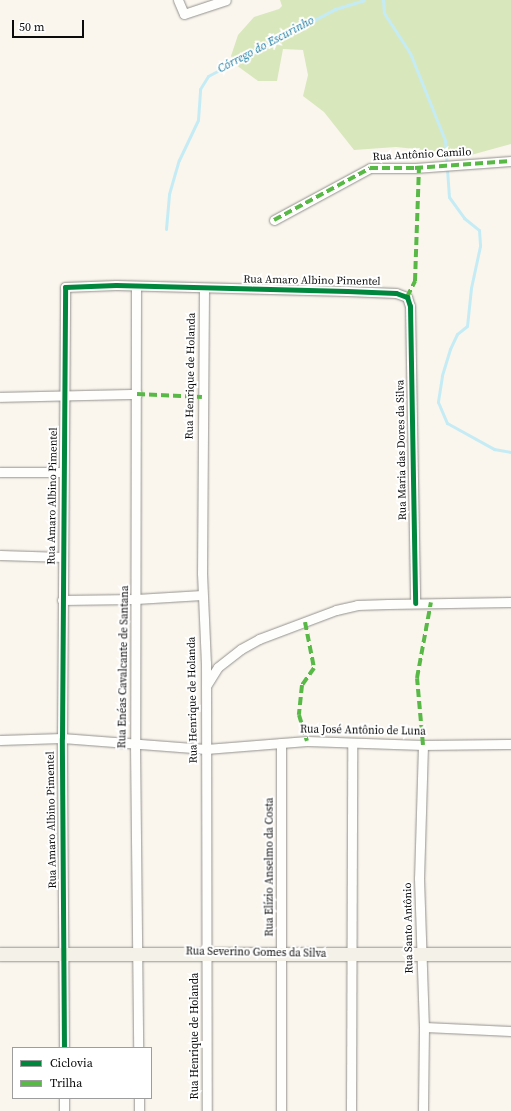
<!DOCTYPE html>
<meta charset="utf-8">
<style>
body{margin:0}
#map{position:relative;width:511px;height:1111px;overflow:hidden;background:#faf6ee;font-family:"Source Serif 4",serif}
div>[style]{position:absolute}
.forest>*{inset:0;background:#d9e7bc}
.stream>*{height:3px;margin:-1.5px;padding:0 1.5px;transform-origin:1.5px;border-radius:1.5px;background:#c5ecf4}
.roads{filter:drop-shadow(0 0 1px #93918d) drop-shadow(0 0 1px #93918d)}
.street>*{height:9px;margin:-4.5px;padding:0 4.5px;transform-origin:4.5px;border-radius:4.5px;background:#fefefc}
.secondary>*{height:13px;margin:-6.5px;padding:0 6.5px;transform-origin:6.5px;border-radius:6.5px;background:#f4f1e8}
.quiet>*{height:4px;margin-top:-2px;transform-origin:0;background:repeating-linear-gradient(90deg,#58b947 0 8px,transparent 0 12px)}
.cycleway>*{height:5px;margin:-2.5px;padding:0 2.5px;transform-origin:2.5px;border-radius:2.5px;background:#00873e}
span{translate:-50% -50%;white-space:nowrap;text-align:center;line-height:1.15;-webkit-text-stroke:4px #fff;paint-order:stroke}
.street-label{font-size:11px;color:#0b0b0b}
.water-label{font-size:12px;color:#14779d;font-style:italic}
.legend{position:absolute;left:12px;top:1047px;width:140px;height:52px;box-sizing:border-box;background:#fff;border:1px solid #9d9d9d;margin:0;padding:5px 7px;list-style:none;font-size:12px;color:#0b0b0b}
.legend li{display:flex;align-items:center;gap:8px;height:20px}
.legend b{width:20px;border:1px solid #9d9d9d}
.scale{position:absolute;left:12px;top:20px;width:72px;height:18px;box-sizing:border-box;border:2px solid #0b0b0b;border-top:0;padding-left:5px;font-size:12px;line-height:14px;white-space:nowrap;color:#0b0b0b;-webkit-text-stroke:3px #fff;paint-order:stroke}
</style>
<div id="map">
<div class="forest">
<div style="clip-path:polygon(280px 0,511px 0,511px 144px,471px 155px,396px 147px,354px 150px,324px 112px,303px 96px,308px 75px,303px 50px,283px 49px,277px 81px,258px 81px,236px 65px,231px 56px,238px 35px,254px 17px,279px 9px,282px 6px)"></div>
</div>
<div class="stream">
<div style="left:383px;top:0;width:13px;rotate:86deg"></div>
<div style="left:384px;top:13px;width:48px;rotate:57deg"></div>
<div style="left:410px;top:53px;width:94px;rotate:68.1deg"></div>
<div style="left:445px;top:140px;width:57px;rotate:86deg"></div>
<div style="left:449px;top:197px;width:26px;rotate:54deg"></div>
<div style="left:464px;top:218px;width:19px;rotate:39deg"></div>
<div style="left:479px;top:230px;width:16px;rotate:86deg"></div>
<div style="left:480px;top:246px;width:43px;rotate:102.1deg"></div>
<div style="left:471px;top:288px;width:38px;rotate:96deg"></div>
<div style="left:467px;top:326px;width:13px;rotate:141deg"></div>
<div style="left:457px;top:334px;width:17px;rotate:115deg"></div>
<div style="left:450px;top:349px;width:28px;rotate:107deg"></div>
<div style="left:442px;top:376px;width:26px;rotate:99deg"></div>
<div style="left:438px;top:402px;width:23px;rotate:67deg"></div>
<div style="left:447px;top:423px;width:54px;rotate:29deg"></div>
<div style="left:494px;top:449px;width:17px;rotate:10deg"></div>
<div style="left:166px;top:229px;width:35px;rotate:-85deg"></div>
<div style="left:169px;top:194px;width:35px;rotate:-74deg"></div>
<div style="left:179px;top:160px;width:44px;rotate:-64.6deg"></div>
<div style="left:198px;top:120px;width:31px;rotate:-86deg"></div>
<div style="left:200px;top:89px;width:15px;rotate:-58deg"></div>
<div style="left:208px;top:76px;width:144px;rotate:-27.8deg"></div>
<div style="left:335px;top:9px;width:30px;rotate:-17deg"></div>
</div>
<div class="roads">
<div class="street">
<div style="left:178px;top:0;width:15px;rotate:67deg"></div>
<div style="left:184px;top:14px;width:44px;rotate:-18.4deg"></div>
<div style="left:274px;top:220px;width:109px;rotate:-28.4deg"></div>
<div style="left:370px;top:168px;width:45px"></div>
<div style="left:415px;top:168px;width:96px;rotate:-4.2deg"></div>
<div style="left:136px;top:287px;width:456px;rotate:90.1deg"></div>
<div style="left:135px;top:743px;width:305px;rotate:89.4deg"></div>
<div style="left:204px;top:289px;width:284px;rotate:90.4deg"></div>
<div style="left:202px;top:573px;width:90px;rotate:87.5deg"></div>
<div style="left:206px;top:663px;width:448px;rotate:89.9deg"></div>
<div style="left:0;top:397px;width:137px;rotate:-1.3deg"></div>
<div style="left:0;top:472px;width:63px"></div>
<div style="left:0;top:555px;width:63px;rotate:1.8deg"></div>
<div style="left:62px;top:600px;width:74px;rotate:-0.8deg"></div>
<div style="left:136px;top:599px;width:66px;rotate:-3.5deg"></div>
<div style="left:206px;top:686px;width:22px;rotate:-58deg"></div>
<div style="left:218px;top:667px;width:29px;rotate:-38deg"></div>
<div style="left:241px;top:649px;width:21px;rotate:-29deg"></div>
<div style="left:259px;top:639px;width:82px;rotate:-20.6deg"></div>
<div style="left:336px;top:610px;width:22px;rotate:-13deg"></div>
<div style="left:357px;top:605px;width:31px;rotate:-2deg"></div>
<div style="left:388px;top:604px;width:123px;rotate:-0.9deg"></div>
<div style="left:0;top:740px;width:62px;rotate:-1.8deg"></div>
<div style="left:62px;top:738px;width:144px;rotate:4.4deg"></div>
<div style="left:206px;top:749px;width:101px;rotate:-4.5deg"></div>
<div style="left:307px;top:741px;width:116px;rotate:2deg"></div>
<div style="left:423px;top:745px;width:88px;rotate:-0.7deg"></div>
<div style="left:423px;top:745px;width:133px;rotate:91.7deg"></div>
<div style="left:419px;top:878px;width:149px;rotate:88.1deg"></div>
<div style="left:424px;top:1027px;width:84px;rotate:90.7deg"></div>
<div style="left:424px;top:1027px;width:87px;rotate:2.6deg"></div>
<div style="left:64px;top:1048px;width:310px;rotate:-90.4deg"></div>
<div style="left:62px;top:738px;width:451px;rotate:-89.6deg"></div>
<div style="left:65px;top:287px;width:51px;rotate:-2.2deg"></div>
<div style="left:116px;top:285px;width:231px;rotate:1.5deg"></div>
<div style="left:347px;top:291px;width:49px;rotate:2.3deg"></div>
<div style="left:396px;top:293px;width:12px;rotate:20deg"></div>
<div style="left:407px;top:297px;width:9px;rotate:72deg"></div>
<div style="left:410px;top:306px;width:297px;rotate:89deg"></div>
<div style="left:64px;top:1098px;width:13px;rotate:90deg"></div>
<div style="left:139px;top:1098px;width:13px;rotate:90deg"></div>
<div style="left:281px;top:1111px;width:368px;rotate:-90deg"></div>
<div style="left:351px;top:1111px;width:368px;rotate:-89.8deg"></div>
</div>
<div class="secondary">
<div style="left:0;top:954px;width:511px"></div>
</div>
</div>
<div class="quiet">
<div style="left:274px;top:220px;width:109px;rotate:-28.4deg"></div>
<div style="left:370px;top:168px;width:45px"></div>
<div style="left:415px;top:168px;width:96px;rotate:-4.2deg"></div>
<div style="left:407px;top:297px;width:18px;rotate:-63deg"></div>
<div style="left:415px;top:281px;width:113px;rotate:-88deg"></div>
<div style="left:137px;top:394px;width:65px;rotate:2.6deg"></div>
<div style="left:305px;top:622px;width:47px;rotate:78.9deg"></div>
<div style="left:314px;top:668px;width:21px;rotate:125deg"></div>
<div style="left:302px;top:685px;width:30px;rotate:96deg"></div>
<div style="left:299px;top:715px;width:27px;rotate:73deg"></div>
<div style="left:423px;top:745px;width:67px;rotate:-95.1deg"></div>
<div style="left:417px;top:678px;width:77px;rotate:-79.6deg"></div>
</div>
<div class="cycleway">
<div style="left:64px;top:1048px;width:310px;rotate:-90.4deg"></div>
<div style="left:62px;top:738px;width:451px;rotate:-89.6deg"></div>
<div style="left:65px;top:287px;width:51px;rotate:-2.2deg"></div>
<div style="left:116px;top:285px;width:231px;rotate:1.5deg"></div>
<div style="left:347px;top:291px;width:49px;rotate:2.3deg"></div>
<div style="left:396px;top:293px;width:12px;rotate:20deg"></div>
<div style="left:407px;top:297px;width:9px;rotate:72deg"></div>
<div style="left:410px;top:306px;width:297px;rotate:89deg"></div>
</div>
<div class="street-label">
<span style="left:422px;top:155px;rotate:-3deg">Rua Antônio Camilo</span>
<span style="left:312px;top:281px;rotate:1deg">Rua Amaro Albino Pimentel</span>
<span style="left:191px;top:376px;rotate:-89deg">Rua Henrique de Holanda</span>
<span style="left:402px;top:450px;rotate:-91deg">Rua Maria das Dores da Silva</span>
<span style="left:53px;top:496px;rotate:-89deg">Rua Amaro Albino Pimentel</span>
<span style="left:124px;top:667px;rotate:-89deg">Rua Enéas Cavalcante de Santana</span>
<span style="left:193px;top:700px;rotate:-91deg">Rua Henrique de Holanda</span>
<span style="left:363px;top:731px;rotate:1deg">Rua José Antônio de Luna</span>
<span style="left:52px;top:820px;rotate:-91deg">Rua Amaro Albino Pimentel</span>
<span style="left:270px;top:867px;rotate:-90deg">Rua Elízio Anselmo da Costa</span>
<span style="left:409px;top:928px;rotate:-91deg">Rua Santo Antônio</span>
<span style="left:256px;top:953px;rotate:1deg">Rua Severino Gomes da Silva</span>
<span style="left:195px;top:1036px;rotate:-90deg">Rua Henrique de Holanda</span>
</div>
<div class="water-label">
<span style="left:266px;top:45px;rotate:-28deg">Córrego do Escurinho</span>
</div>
<ul class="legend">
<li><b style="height:5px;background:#00873e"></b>Ciclovia</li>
<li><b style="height:5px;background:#58b947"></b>Trilha</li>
</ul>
<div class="scale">50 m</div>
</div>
